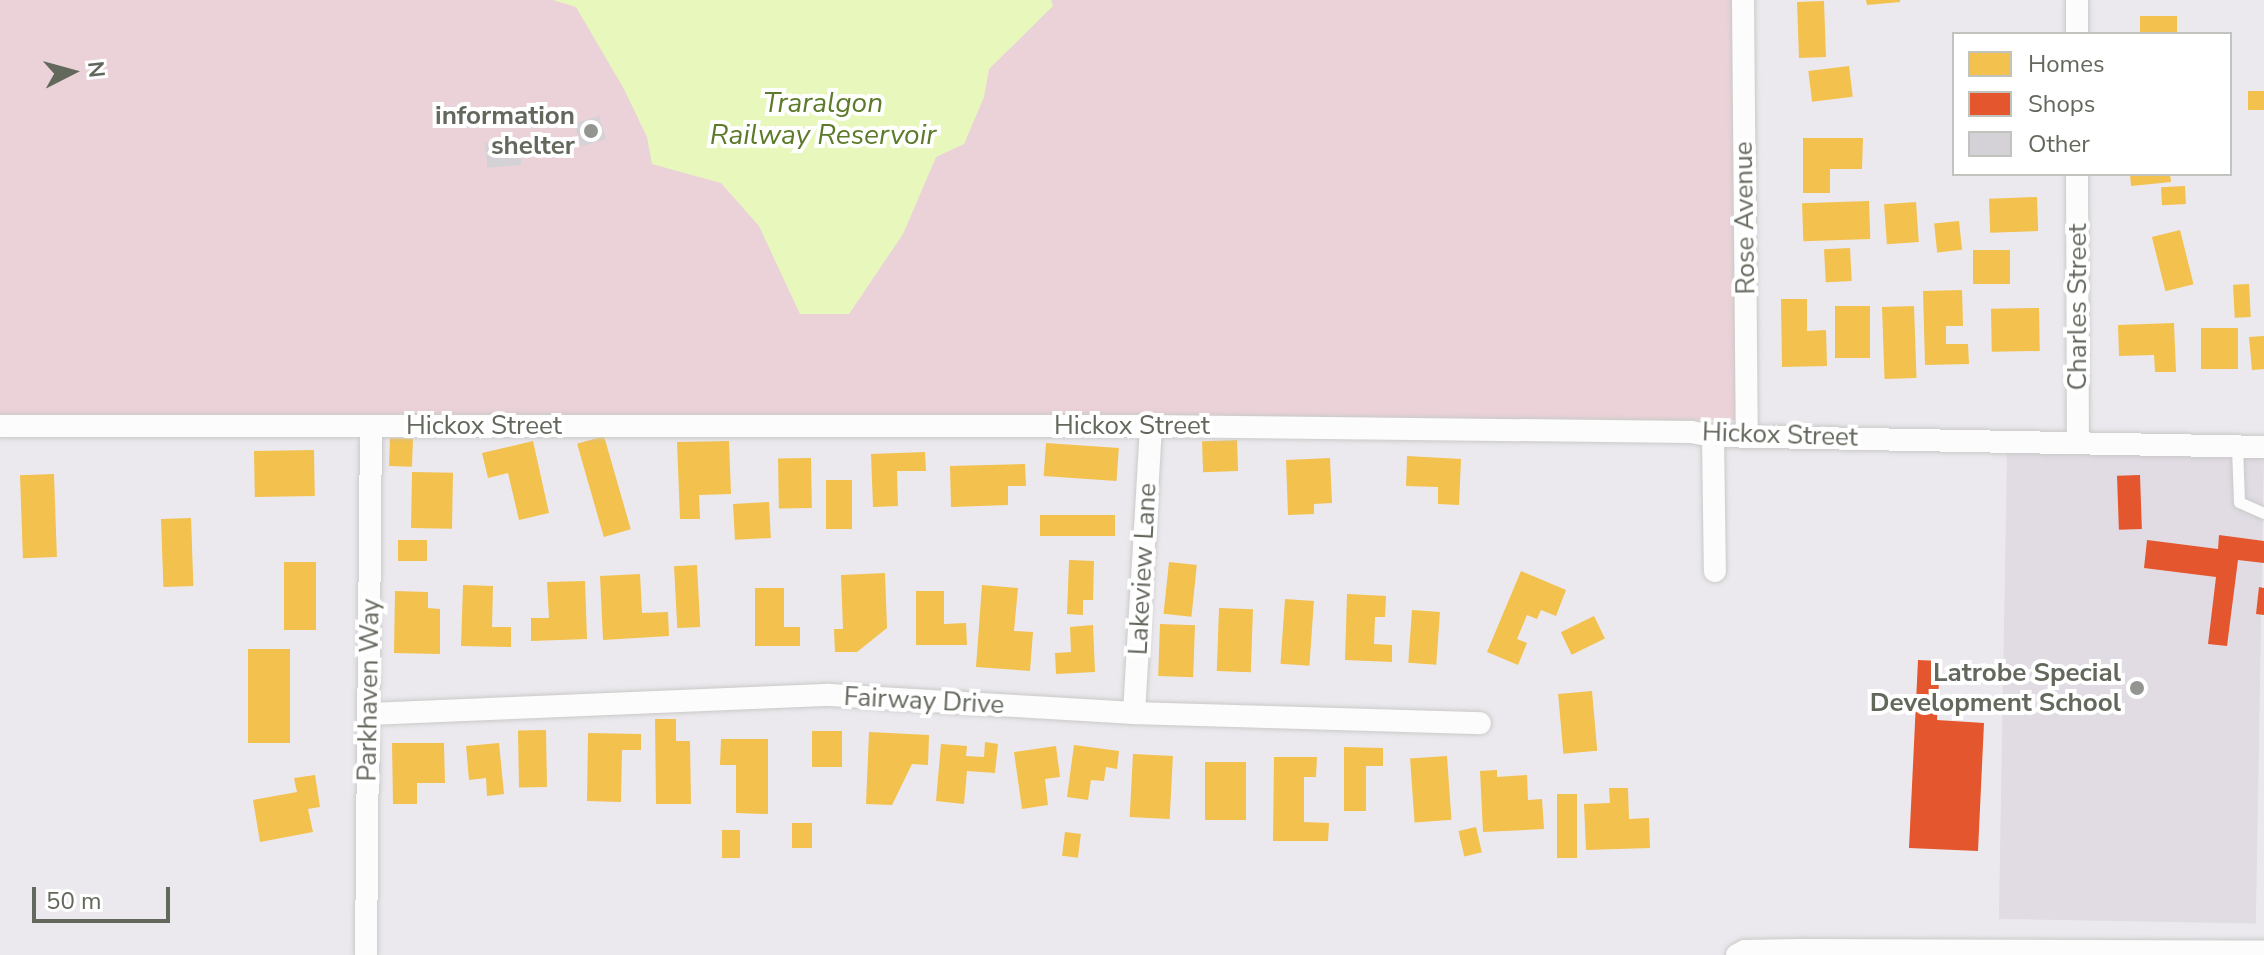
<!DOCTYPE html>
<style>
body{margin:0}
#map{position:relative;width:2264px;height:955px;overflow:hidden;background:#ece9ee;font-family:"Nunito Sans",sans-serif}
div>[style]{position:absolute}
.education>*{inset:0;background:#e1dbe4;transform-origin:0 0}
.green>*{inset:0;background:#ebd2d8}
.water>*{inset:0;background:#e8f8bd}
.homes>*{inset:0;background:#f2c14e;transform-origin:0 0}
.shops>*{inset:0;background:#e4572e;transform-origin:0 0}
.building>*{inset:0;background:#d4d2d6;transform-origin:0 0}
.roads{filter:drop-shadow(0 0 2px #c9cac8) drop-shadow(0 0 2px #c9cac8)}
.lane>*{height:11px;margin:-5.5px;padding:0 5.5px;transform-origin:5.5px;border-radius:5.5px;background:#fcfcfc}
.street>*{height:22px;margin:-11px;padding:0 11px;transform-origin:11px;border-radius:11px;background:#fcfcfc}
.dots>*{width:22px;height:22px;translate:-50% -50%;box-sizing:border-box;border:4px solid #fff;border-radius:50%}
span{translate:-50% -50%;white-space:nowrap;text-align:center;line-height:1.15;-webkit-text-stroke:8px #fff;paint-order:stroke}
.poi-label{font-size:26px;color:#63685d;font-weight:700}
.right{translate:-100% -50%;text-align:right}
.street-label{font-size:26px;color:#63685d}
.water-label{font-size:28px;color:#5c7a29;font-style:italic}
.legend{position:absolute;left:1952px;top:32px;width:280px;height:144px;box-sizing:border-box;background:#fff;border:2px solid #c1c3be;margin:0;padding:10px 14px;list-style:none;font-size:24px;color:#63685d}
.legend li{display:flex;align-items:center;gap:16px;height:40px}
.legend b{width:40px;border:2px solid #c1c3be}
.north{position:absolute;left:32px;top:32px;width:80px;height:80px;-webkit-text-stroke:6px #fff;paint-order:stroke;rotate:84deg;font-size:22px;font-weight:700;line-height:32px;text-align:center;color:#63685d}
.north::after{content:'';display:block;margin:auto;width:28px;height:36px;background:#63685d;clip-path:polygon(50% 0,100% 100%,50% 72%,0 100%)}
.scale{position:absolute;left:32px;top:887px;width:138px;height:36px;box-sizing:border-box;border:4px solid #63685d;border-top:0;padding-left:10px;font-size:24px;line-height:28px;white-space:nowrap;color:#63685d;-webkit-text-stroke:6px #fff;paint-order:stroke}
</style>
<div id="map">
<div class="education">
<div style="left:2007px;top:453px;width:257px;height:466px;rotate:1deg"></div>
</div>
<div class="green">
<div style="clip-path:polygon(0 0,1739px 0,1739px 420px,675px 426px,0 416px)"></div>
</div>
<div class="water">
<div style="clip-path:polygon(553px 0,1051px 0,1053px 6px,989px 69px,984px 97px,964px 144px,936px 157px,903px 234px,849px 314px,800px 314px,759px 226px,721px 183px,652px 164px,647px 137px,624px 89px,576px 7px)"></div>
</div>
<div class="homes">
<div style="clip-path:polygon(1866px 0,1900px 0,1900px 2px,1867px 5px)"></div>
<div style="left:1824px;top:1px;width:56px;height:27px;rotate:88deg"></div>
<div style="left:2177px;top:16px;width:18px;height:37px;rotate:90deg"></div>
<div style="left:1849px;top:66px;width:31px;height:41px;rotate:83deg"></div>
<div style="left:2264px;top:91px;width:19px;height:16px;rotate:90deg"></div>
<div style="clip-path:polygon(1803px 138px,1863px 138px,1862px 169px,1830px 169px,1830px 193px,1803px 193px)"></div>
<div style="clip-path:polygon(2130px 174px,2170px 174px,2171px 182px,2131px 186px)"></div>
<div style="left:2185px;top:186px;width:18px;height:24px;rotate:87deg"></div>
<div style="left:2037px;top:197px;width:34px;height:48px;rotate:88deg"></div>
<div style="left:1869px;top:201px;width:38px;height:67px;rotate:88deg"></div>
<div style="left:1916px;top:202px;width:40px;height:32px;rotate:86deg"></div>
<div style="left:1959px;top:221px;width:29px;height:25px;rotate:84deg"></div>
<div style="left:2180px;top:230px;width:56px;height:29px;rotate:76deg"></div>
<div style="left:1850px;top:248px;width:33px;height:26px;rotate:87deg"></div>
<div style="left:1973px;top:250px;width:37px;height:34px"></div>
<div style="left:2249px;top:284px;width:33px;height:16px;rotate:87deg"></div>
<div style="clip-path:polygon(1962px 290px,1963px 326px,1946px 326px,1946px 344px,1968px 344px,1969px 364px,1925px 365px,1923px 291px)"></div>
<div style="clip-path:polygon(1781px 299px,1807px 299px,1807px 331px,1826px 330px,1827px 366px,1782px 367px)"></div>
<div style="left:1835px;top:306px;width:35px;height:52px"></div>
<div style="left:1914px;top:306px;width:72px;height:32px;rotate:88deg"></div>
<div style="left:2039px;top:308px;width:43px;height:48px;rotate:89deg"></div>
<div style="clip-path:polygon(2174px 323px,2176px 372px,2155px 372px,2154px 355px,2119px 356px,2118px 325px)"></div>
<div style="left:2201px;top:328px;width:37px;height:41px"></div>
<div style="clip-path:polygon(2264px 336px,2264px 369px,2252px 370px,2249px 337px)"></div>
<div style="left:604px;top:436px;width:97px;height:28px;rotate:74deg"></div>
<div style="left:390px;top:438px;width:23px;height:28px;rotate:2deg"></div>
<div style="left:1237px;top:440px;width:31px;height:35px;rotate:88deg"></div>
<div style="clip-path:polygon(533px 441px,549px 513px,519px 520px,508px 473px,488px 478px,482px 453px)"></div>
<div style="clip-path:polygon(729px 441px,731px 494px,699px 495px,700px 519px,680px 519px,677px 442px)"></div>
<div style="left:1046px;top:443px;width:73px;height:33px;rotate:4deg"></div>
<div style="left:314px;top:450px;width:46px;height:60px;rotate:89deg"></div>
<div style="clip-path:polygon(925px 452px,926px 471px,897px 471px,898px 506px,873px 507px,871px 454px)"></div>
<div style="clip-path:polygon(1407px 456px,1461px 459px,1459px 505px,1438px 504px,1438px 487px,1406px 486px)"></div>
<div style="left:811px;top:458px;width:50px;height:33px;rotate:89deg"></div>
<div style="clip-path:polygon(1330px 458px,1332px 503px,1314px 504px,1314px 514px,1288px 515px,1286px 460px)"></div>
<div style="clip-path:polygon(1025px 464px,1026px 486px,1008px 486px,1008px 505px,951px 507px,950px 466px)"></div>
<div style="left:412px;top:472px;width:41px;height:56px;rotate:1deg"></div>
<div style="left:54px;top:474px;width:83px;height:34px;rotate:88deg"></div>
<div style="left:826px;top:480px;width:26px;height:49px"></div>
<div style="left:769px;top:502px;width:36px;height:36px;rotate:87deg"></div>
<div style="left:1040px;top:515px;width:75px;height:21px"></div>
<div style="left:191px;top:518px;width:68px;height:30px;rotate:88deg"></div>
<div style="left:398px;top:540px;width:29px;height:21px"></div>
<div style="clip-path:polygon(1069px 560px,1094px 561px,1093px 600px,1083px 600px,1083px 615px,1067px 614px)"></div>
<div style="left:284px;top:562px;width:32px;height:68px"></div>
<div style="left:1169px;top:562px;width:28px;height:52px;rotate:6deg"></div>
<div style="left:697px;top:565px;width:62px;height:23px;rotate:87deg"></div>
<div style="clip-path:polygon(1521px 571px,1566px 590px,1556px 616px,1541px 610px,1537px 619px,1527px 615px,1517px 639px,1527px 643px,1518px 665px,1487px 652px)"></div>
<div style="clip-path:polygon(885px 573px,887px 628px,857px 652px,835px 652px,834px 629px,843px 629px,841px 575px)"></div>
<div style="clip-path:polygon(640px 574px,642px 613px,668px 612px,669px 636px,603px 640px,600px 576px)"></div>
<div style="clip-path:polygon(585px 581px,587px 639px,531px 641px,531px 618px,549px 618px,547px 582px)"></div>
<div style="clip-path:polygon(463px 585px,493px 586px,492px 627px,511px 627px,511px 647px,461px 646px)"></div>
<div style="clip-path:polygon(982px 585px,1018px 588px,1014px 631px,1033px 632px,1030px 671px,976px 667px)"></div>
<div style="clip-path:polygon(755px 588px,784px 588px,784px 627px,800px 627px,800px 646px,755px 646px)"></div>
<div style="clip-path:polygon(395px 591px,428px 592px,428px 608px,440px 609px,440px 654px,394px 653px)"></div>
<div style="clip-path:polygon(916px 591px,944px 591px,944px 624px,966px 623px,967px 645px,916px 645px)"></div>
<div style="clip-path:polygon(1347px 594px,1386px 596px,1385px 617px,1375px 617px,1374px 644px,1392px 645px,1392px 662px,1345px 660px)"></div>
<div style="left:1285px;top:599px;width:29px;height:65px;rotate:4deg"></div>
<div style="left:1219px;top:608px;width:34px;height:63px;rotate:2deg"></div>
<div style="left:1412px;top:610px;width:28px;height:53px;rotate:4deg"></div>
<div style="left:1594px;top:616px;width:25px;height:37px;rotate:64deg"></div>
<div style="left:1160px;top:624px;width:35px;height:52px;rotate:2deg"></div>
<div style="clip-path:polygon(1093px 625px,1095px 672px,1056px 674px,1055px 653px,1071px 652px,1070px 627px)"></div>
<div style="left:248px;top:649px;width:42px;height:94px"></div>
<div style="left:1592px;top:691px;width:60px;height:34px;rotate:85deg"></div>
<div style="clip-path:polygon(655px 719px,676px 719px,676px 741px,690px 741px,691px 804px,656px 804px)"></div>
<div style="left:546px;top:730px;width:57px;height:28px;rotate:89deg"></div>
<div style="left:812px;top:731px;width:30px;height:36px"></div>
<div style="clip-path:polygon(869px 732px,929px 735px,928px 765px,912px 764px,892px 805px,866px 804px)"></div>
<div style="clip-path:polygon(588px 733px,641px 734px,641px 750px,622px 750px,621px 802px,587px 801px)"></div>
<div style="clip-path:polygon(721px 739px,768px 739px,768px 814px,736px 813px,736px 765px,720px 765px)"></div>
<div style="clip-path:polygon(985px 742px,998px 744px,995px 773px,967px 771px,964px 804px,936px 801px,941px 744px,967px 746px,966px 756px,984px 757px)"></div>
<div style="clip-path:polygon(392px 743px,444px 743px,445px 783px,417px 783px,417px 804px,393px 804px)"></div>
<div style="clip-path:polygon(499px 743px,504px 794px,487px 796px,486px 778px,469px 780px,466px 746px)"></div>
<div style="clip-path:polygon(1074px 745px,1119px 751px,1117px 769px,1106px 767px,1104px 781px,1091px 780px,1088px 800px,1067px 797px)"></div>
<div style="clip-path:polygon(1056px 746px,1060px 777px,1045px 779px,1048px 805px,1022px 809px,1014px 752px)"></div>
<div style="clip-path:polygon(1344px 747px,1383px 748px,1383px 766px,1366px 766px,1366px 811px,1344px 811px)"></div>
<div style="left:1133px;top:754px;width:40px;height:63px;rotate:3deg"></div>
<div style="left:1447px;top:756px;width:64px;height:37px;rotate:86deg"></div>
<div style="clip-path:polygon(1274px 757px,1317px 757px,1316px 777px,1304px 777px,1304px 822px,1329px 823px,1328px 841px,1273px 841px)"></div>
<div style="left:1205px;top:762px;width:41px;height:58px"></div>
<div style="clip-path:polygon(1497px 770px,1497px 777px,1527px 775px,1528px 800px,1542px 799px,1544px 829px,1483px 832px,1480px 771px)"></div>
<div style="clip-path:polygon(315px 775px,320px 807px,308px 809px,313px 832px,260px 842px,253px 800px,297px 792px,294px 778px)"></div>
<div style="clip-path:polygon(1609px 788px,1628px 788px,1629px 819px,1649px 818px,1650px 848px,1586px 850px,1584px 804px,1610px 803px)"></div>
<div style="left:1557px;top:794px;width:20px;height:64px"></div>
<div style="left:792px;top:823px;width:20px;height:25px"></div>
<div style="left:1476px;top:827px;width:26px;height:18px;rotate:77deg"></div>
<div style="left:740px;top:830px;width:28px;height:18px;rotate:90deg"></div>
<div style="left:1065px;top:832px;width:16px;height:24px;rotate:7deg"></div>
</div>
<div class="shops">
<div style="left:2140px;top:475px;width:54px;height:23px;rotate:88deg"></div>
<div style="clip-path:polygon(2219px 535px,2264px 541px,2264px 563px,2238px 560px,2227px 646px,2208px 644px,2216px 577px,2144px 568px,2147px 540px,2218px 549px)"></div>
<div style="clip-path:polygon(2259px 587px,2264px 588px,2264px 615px,2256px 614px)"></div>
<div style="clip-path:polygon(1918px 660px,1940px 661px,1937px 720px,1984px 723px,1978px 851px,1909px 848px)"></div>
</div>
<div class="building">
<div style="left:599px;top:116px;width:24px;height:26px;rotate:73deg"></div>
<div style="left:519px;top:140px;width:25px;height:34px;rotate:85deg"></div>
</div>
<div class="roads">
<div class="lane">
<div style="left:2237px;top:447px;width:55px;rotate:87.9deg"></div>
<div style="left:2239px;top:502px;width:27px;rotate:24deg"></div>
</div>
<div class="street">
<div style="left:1743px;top:0;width:435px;rotate:89.5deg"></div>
<div style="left:2077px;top:0;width:34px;rotate:90deg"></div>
<div style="left:2077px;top:174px;width:267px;rotate:89.8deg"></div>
<div style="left:0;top:426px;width:1151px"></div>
<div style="left:1151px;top:426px;width:540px;rotate:0.64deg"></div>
<div style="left:1691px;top:432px;width:22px;rotate:10deg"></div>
<div style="left:1713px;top:436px;width:551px;rotate:1.14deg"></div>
<div style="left:1713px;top:436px;width:135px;rotate:89.2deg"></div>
<div style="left:1134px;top:713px;width:288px;rotate:-86.6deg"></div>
<div style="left:369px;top:714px;width:461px;rotate:-2.4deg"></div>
<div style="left:830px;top:695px;width:305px;rotate:3.4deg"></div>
<div style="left:1134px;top:713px;width:346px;rotate:1.7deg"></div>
<div style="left:366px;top:955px;width:529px;rotate:-89.46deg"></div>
<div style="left:1737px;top:955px;width:9px;rotate:-27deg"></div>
<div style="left:1745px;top:951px;width:54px;rotate:-1.1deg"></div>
<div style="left:1799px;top:950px;width:465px;rotate:0.2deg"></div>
</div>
</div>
<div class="dots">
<div style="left:591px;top:131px;background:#939590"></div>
<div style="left:2137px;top:688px;background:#939590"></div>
</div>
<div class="poi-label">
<span class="right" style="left:575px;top:131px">information<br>shelter</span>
<span class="right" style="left:2121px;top:688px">Latrobe Special<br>Development School</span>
</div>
<div class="street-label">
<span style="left:1745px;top:218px;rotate:-91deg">Rose Avenue</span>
<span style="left:2078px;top:307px;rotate:-90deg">Charles Street</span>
<span style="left:484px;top:426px">Hickox Street</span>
<span style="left:1132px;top:426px">Hickox Street</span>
<span style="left:1780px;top:435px;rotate:2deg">Hickox Street</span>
<span style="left:1143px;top:569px;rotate:-87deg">Lakeview Lane</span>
<span style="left:369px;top:690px;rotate:-89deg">Parkhaven Way</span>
<span style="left:924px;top:701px;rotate:3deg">Fairway Drive</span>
</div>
<div class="water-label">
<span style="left:823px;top:119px">Traralgon<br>Railway Reservoir</span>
</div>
<ul class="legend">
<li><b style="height:22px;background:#f2c14e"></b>Homes</li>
<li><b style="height:22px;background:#e4572e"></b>Shops</li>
<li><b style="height:22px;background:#d4d2d6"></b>Other</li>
</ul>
<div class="north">N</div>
<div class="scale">50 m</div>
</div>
